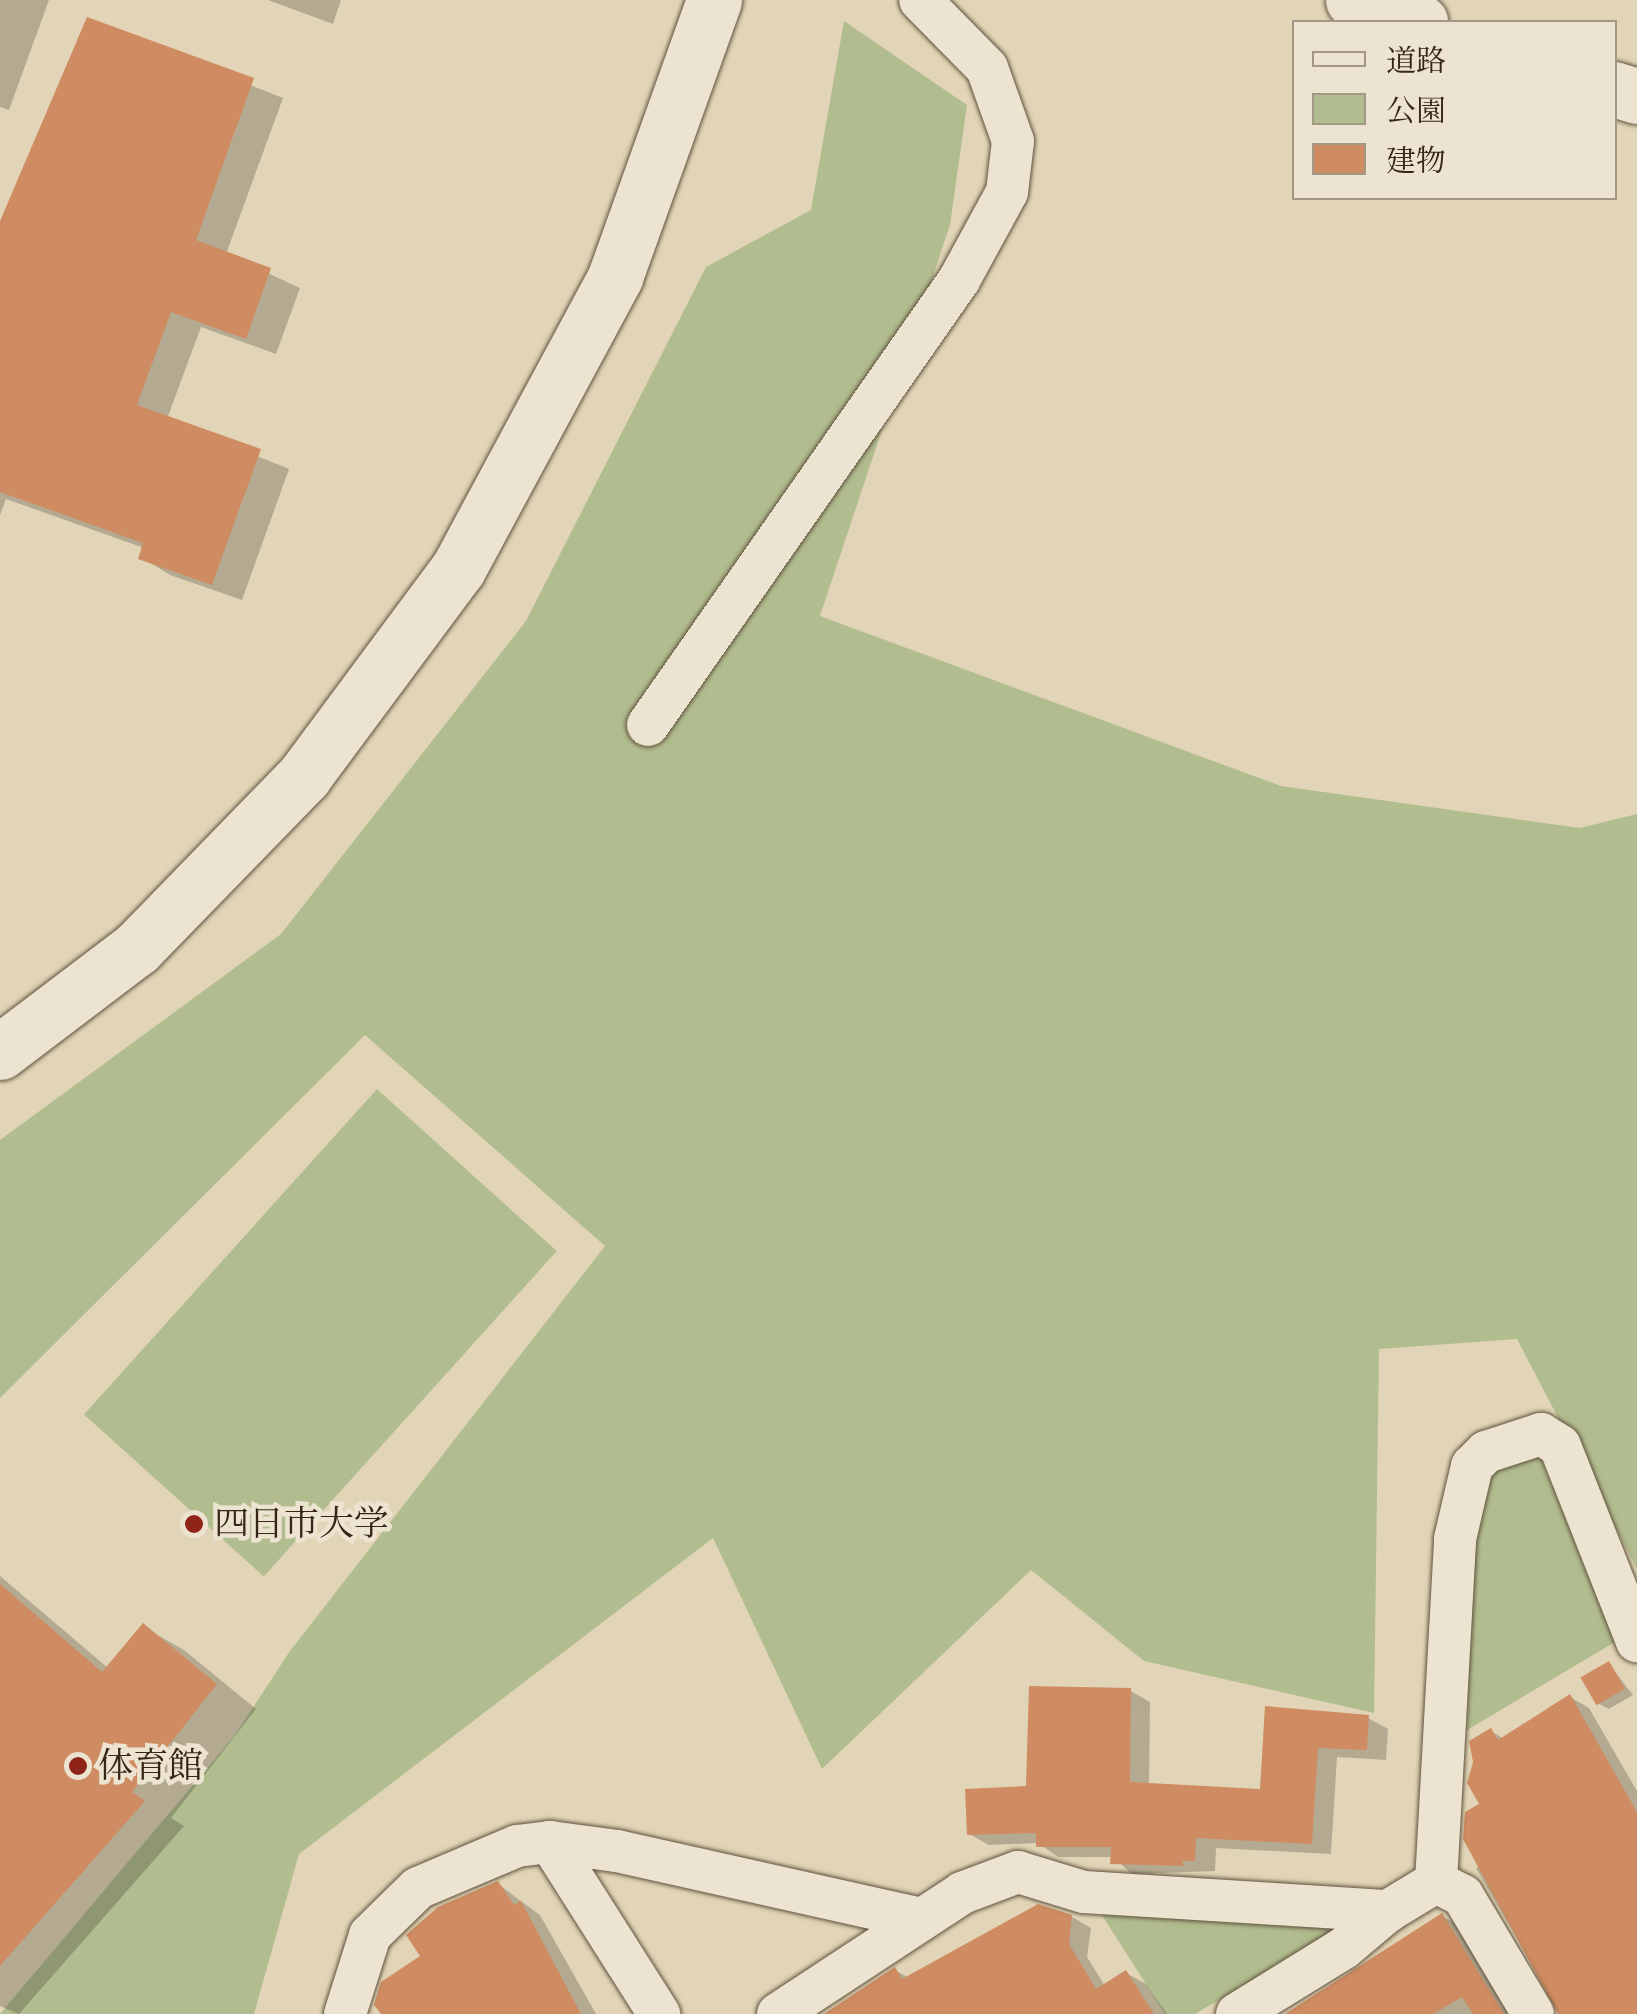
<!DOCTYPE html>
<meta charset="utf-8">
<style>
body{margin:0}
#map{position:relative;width:1637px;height:2014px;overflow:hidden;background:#e2d5b7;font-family:Cardo,"Noto Serif JP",serif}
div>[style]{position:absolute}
.green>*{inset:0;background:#b2bd8f;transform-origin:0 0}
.shadow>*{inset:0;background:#0003}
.building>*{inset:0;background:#cf8b61;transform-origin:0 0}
.roads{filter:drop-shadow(0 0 2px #60523e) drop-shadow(0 0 2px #60523e)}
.street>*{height:42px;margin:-21px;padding:0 21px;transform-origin:21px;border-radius:21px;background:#ece4d0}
.secondary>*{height:55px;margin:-27.5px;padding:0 27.5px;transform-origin:27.5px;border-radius:27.5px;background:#ece4d0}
.dots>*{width:28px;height:28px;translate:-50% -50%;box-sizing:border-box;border:5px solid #ece4d0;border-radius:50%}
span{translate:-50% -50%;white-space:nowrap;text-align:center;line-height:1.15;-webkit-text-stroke:9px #ece4d0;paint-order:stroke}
.poi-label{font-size:35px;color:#352615}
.left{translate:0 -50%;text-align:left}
.legend{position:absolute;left:1292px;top:20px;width:325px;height:180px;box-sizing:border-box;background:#ece4d0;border:2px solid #a39885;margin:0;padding:12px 18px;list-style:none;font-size:30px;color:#352615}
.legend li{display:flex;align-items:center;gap:20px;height:50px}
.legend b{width:50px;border:2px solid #a39885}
</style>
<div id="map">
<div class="green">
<div style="clip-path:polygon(844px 21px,967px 105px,950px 225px,820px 616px,1281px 786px,1580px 828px,1637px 814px,1637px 1569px,1517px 1339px,1379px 1349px,1374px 1713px,1144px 1661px,1031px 1570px,822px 1769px,713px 1538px,299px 1854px,254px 2014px,0 2014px,235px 1735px,290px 1651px,605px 1246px,365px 1035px,0 1398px,0 1140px,281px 934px,526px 621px,706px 267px,811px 210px)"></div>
<div style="left:377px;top:1089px;width:242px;height:438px;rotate:42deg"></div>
<div style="clip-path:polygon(1539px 1452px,1615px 1642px,1467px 1730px,1473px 1537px,1491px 1468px)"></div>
<div style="clip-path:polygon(1098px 1909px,1330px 1920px,1329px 1935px,1195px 2014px,1165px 2014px)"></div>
</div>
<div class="shadow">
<div style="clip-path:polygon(0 0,49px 0,9px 110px,0 107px)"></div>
<div style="clip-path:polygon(268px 0,341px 0,333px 24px)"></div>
<div style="clip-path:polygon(89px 21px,283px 98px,226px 254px,300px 288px,276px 354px,201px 327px,167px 419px,289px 469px,242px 600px,170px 575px,141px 557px,144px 548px,6px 499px,0 515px,0 228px)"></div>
<div style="clip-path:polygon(0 1576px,108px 1668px,143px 1627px,184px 1650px,256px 1709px,171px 1818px,184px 1826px,19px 2014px,0 2006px)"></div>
<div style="clip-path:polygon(1609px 1664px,1633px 1695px,1609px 1709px,1599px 1704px)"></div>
<div style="clip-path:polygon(1131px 1691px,1150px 1702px,1149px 1786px,1262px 1792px,1267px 1709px,1368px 1718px,1388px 1729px,1386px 1760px,1337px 1757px,1331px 1854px,1216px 1848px,1215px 1871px,1132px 1874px,1113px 1857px,1058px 1857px,1038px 1843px,989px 1845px,969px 1834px,1029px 1788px)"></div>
<div style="clip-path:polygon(1570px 1697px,1589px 1708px,1637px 1791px,1637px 2014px,1561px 2014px,1476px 1868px,1482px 1865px,1491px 1731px,1504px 1739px)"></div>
<div style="clip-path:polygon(498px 1884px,540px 1915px,596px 2014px,384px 2014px,424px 1957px)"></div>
<div style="clip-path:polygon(1442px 1916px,1462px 1927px,1515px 2014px,1288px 2014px)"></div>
<div style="clip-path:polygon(1072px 1917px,1091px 1928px,1087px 1957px,1105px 1986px,1126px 1973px,1146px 1984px,1167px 2014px,824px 2014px,895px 1970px,909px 1978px)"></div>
</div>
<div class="building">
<div style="clip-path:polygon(87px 17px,254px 78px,196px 240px,271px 268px,246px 339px,171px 312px,137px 405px,261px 449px,212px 585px,138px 559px,143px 543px,0 492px,0 221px)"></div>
<div style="clip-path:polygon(0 1584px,102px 1672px,143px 1623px,217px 1684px,132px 1792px,145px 1801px,0 1966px)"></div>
<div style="left:1609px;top:1661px;width:32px;height:33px;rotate:60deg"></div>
<div style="clip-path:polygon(1029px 1686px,1131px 1688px,1130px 1782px,1260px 1789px,1265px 1706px,1369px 1715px,1367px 1750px,1318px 1748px,1312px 1844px,1196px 1838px,1195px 1861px,1183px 1861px,1183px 1866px,1110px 1864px,1111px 1847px,1036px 1847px,1036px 1833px,967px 1835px,965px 1789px,1026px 1786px)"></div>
<div style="clip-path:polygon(1570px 1694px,1637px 1812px,1637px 2014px,1558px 2014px,1463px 1839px,1465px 1812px,1479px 1804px,1467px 1783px,1473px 1762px,1469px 1741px,1491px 1728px,1498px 1740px)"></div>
<div style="clip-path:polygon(498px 1881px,514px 1905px,521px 1901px,581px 2014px,381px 2014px,374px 2005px,381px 1982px,420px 1956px,406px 1935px,438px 1907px)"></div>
<div style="clip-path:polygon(1038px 1904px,1072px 1915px,1069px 1944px,1096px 1989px,1126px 1970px,1154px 2014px,824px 2014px,895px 1967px,902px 1979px)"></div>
<div style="clip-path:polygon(1442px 1913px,1504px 2014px,1473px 2014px,1462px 1997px,1433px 2014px,1285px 2014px)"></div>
</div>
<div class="roads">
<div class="street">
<div style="left:648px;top:725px;width:543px;rotate:-55.05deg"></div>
<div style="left:959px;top:280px;width:100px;rotate:-61.4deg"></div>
<div style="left:1007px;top:192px;width:51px;rotate:-83.3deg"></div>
<div style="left:1013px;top:141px;width:77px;rotate:-109.6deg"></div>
<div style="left:987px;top:68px;width:95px;rotate:-134.6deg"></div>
<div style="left:550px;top:1842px;width:204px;rotate:57.6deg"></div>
<div style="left:1436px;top:1882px;width:344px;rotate:-86.8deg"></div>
<div style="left:1455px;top:1539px;width:75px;rotate:-76.9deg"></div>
<div style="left:1472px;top:1466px;width:20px;rotate:-45deg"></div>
<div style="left:1486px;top:1452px;width:58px;rotate:-18.1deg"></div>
<div style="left:1541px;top:1434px;width:22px;rotate:32deg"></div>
<div style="left:1560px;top:1446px;width:210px;rotate:68.5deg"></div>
<div style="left:1436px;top:1882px;width:30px;rotate:27deg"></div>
<div style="left:1463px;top:1896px;width:137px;rotate:59.3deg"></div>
<div style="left:345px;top:2014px;width:83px;rotate:-72.4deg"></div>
<div style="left:370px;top:1935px;width:67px;rotate:-44.4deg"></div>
<div style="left:418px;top:1888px;width:108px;rotate:-23deg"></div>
<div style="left:517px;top:1846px;width:33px;rotate:-7deg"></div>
<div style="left:550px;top:1842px;width:68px;rotate:7.7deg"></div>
<div style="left:617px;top:1851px;width:312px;rotate:12.6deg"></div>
<div style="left:778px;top:2014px;width:220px;rotate:-33.3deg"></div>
<div style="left:962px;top:1893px;width:60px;rotate:-20.6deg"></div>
<div style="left:1018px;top:1872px;width:69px;rotate:16.9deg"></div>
<div style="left:1084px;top:1892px;width:305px;rotate:3.6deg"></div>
<div style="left:1388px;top:1911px;width:56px;rotate:-31.1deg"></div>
<div style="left:1237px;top:2014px;width:126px;rotate:-31.7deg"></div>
<div style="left:1344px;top:1948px;width:57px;rotate:-40.1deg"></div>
</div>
<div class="secondary">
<div style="left:1353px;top:0;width:71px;rotate:18.2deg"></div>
<div style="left:1614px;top:89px;width:24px;rotate:17deg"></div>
<div style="left:0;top:1052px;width:172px;rotate:-37.2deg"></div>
<div style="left:137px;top:948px;width:240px;rotate:-45.8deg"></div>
<div style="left:304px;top:776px;width:258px;rotate:-53.4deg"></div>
<div style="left:458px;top:569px;width:332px;rotate:-61.7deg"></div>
<div style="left:615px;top:277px;width:294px;rotate:-70.3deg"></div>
</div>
</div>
<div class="dots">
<div style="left:194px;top:1524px;background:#8f2418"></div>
<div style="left:78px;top:1766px;background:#8f2418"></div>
</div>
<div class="poi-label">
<span class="left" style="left:214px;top:1524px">四日市大学</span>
<span class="left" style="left:98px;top:1766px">体育館</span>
</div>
<ul class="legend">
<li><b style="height:12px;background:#ece4d0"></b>道路</li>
<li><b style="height:28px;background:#b2bd8f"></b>公園</li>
<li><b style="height:28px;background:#cf8b61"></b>建物</li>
</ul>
</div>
